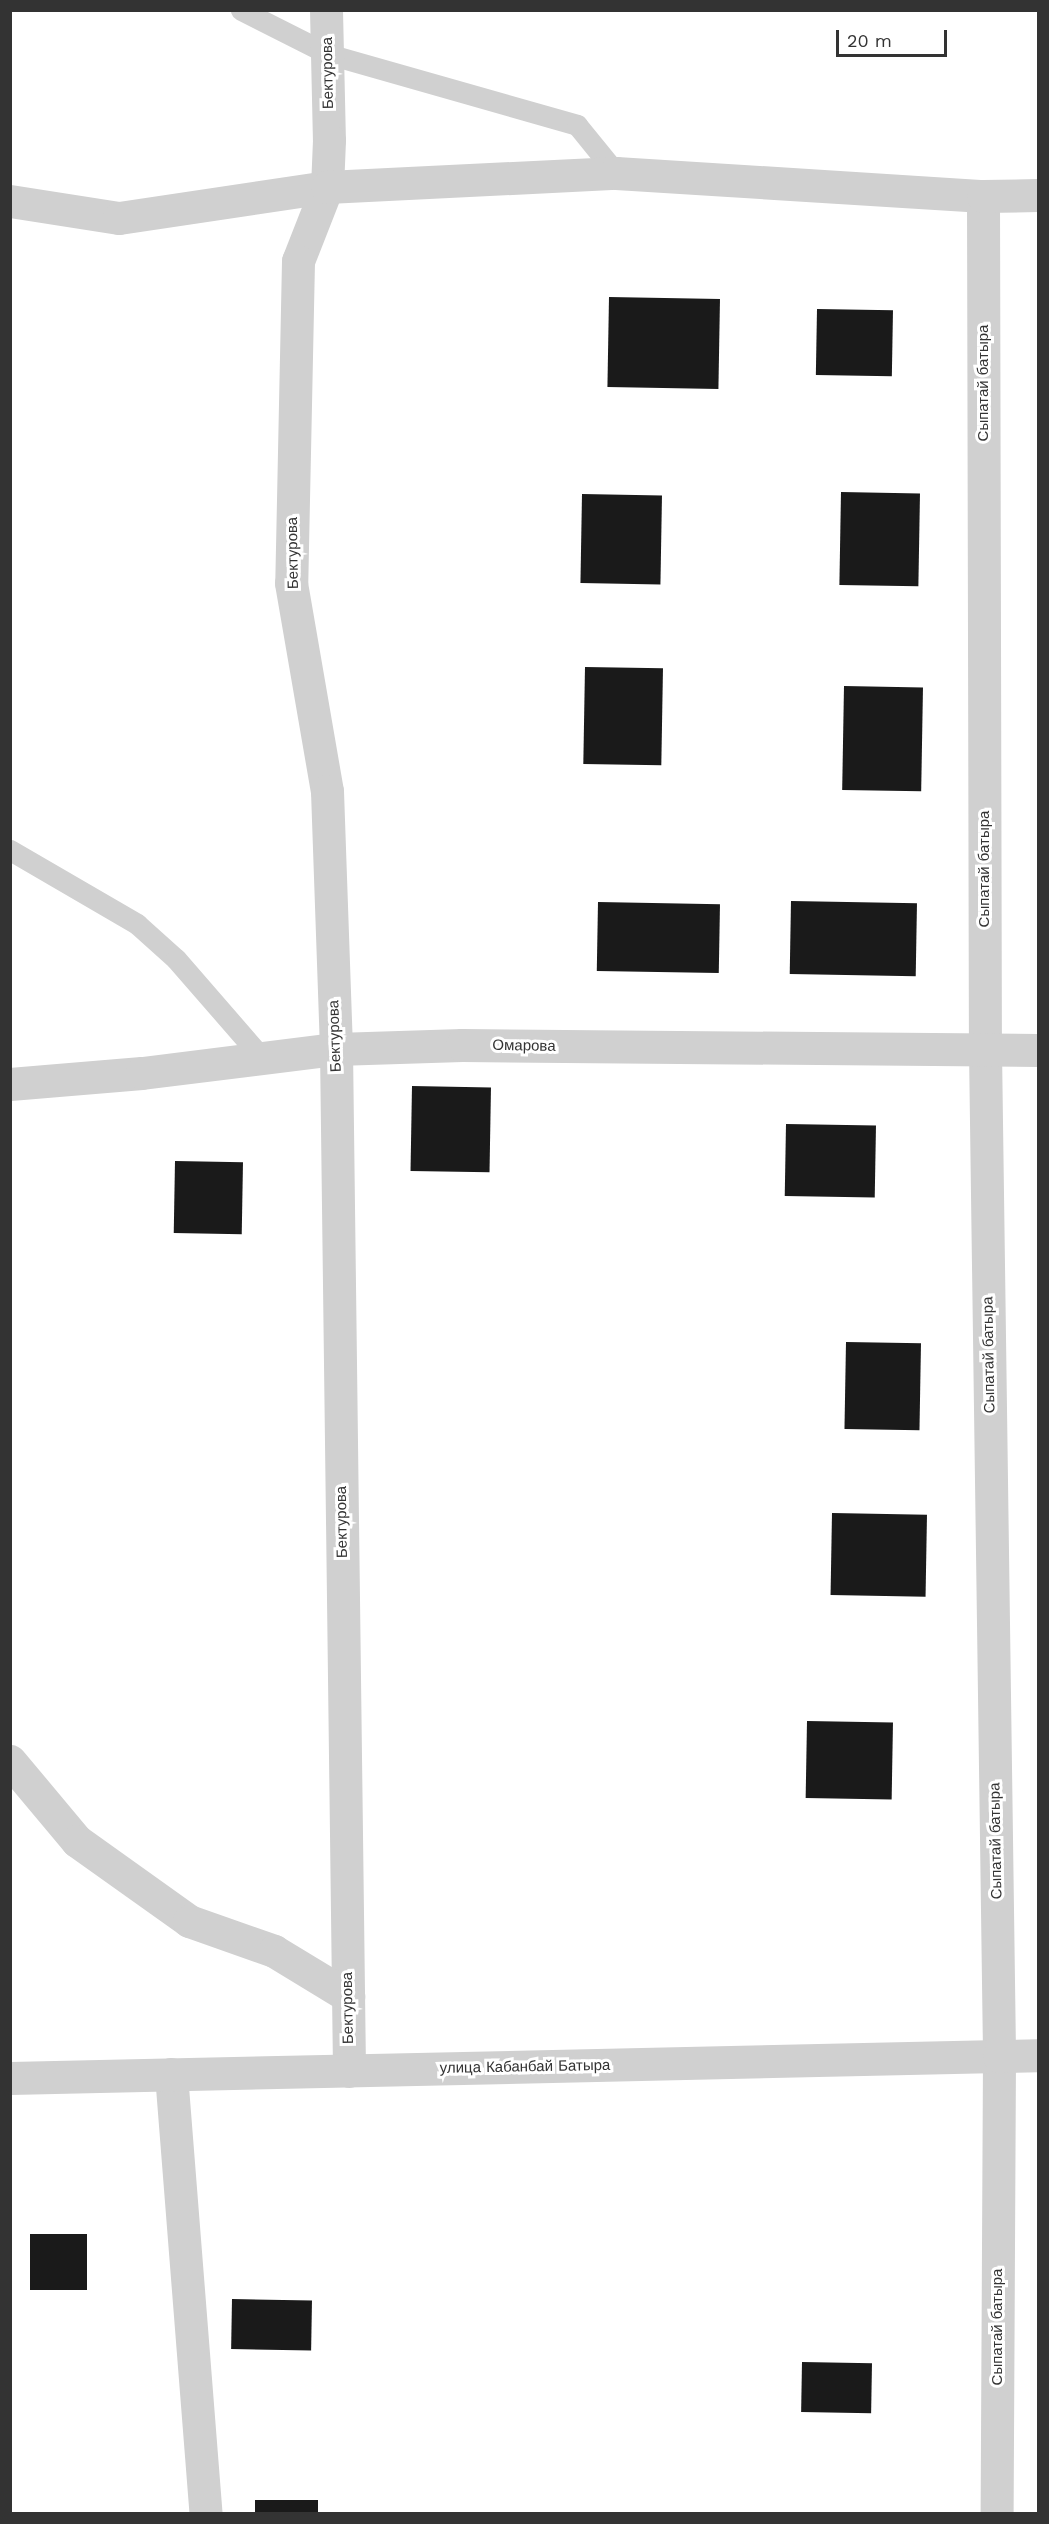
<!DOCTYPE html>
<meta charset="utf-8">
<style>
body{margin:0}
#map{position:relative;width:1049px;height:2524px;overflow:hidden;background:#fff;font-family:"Work Sans",sans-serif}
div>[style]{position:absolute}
.building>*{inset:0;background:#1a1a1a;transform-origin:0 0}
.service>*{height:21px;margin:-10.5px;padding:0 10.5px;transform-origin:10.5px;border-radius:10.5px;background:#d0d0d0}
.minor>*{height:33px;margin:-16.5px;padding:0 16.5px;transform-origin:16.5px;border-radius:16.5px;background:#d0d0d0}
.tertiary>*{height:33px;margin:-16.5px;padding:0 16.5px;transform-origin:16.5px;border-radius:16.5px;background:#d0d0d0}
span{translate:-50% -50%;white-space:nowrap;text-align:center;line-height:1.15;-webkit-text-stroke:6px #fff;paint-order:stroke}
.street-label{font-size:15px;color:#333}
.frame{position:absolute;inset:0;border:12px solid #333;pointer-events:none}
.scale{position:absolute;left:836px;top:30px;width:111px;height:27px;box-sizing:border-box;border:3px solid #333;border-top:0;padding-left:8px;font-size:18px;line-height:21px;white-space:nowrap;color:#333;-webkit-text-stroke:4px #fff;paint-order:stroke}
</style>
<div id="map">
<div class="building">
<div style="left:609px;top:297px;width:111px;height:90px;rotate:1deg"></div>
<div style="left:817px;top:309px;width:76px;height:66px;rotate:1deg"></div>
<div style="left:841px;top:492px;width:79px;height:93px;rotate:1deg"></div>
<div style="left:582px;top:494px;width:80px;height:89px;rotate:1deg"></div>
<div style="left:585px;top:667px;width:78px;height:97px;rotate:1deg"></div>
<div style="left:844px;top:686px;width:79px;height:104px;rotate:1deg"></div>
<div style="left:791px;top:901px;width:126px;height:73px;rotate:1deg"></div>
<div style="left:598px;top:902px;width:122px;height:69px;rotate:1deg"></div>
<div style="left:412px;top:1086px;width:79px;height:85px;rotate:1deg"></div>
<div style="left:786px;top:1124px;width:90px;height:72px;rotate:1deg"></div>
<div style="left:175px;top:1161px;width:68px;height:72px;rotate:1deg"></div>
<div style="left:846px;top:1342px;width:75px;height:87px;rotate:1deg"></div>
<div style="left:832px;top:1513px;width:95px;height:82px;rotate:1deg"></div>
<div style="left:807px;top:1721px;width:86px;height:77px;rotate:1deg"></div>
<div style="left:30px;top:2234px;width:57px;height:56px"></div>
<div style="left:232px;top:2299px;width:80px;height:50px;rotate:1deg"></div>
<div style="left:802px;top:2362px;width:70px;height:50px;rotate:1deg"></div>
<div style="left:255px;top:2500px;width:63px;height:14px"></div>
</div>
<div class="service">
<div style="left:241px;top:10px;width:97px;rotate:26.8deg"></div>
<div style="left:328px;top:54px;width:259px;rotate:15.9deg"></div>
<div style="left:577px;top:125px;width:62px;rotate:50.9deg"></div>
<div style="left:10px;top:850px;width:147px;rotate:30.2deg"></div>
<div style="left:137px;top:924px;width:52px;rotate:41.9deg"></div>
<div style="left:176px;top:959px;width:131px;rotate:49deg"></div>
</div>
<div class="minor">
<div style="left:326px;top:10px;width:130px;rotate:88.7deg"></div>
<div style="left:329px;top:140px;width:47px;rotate:92.4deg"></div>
<div style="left:327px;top:187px;width:79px;rotate:111.4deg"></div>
<div style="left:298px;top:261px;width:322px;rotate:91.2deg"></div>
<div style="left:291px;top:583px;width:211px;rotate:80.2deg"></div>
<div style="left:327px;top:791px;width:258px;rotate:88deg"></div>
<div style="left:336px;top:1049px;width:1022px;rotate:89.27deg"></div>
<div style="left:983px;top:196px;width:854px;rotate:89.87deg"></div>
<div style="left:985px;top:1050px;width:1006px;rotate:89.2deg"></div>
<div style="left:999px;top:2056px;width:458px;rotate:90.3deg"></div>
<div style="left:10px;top:201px;width:110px;rotate:8.9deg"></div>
<div style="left:119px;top:218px;width:210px;rotate:-8.5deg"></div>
<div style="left:327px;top:187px;width:289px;rotate:-2.8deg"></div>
<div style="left:616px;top:173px;width:368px;rotate:3.6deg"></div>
<div style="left:983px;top:196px;width:55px;rotate:-1deg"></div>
<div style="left:10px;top:1084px;width:132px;rotate:-4.8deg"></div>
<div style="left:142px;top:1073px;width:195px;rotate:-7.1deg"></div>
<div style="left:336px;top:1049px;width:126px;rotate:-1.8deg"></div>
<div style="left:462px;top:1045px;width:576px;rotate:0.5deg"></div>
<div style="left:10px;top:1761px;width:104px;rotate:50.1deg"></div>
<div style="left:77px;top:1841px;width:138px;rotate:35.5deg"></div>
<div style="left:189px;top:1921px;width:90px;rotate:19.4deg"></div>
<div style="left:274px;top:1951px;width:87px;rotate:31.3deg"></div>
<div style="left:171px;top:2074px;width:441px;rotate:85.5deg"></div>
<div style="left:10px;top:2078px;width:989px;rotate:-1.27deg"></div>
</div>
<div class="tertiary">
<div style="left:999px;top:2056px;width:39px;rotate:-1deg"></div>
</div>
<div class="street-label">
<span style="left:328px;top:73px;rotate:-91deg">Бектурова</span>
<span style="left:984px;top:383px;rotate:-90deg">Сыпатай батыра</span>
<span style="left:293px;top:553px;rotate:-91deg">Бектурова</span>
<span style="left:985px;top:869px;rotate:-90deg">Сыпатай батыра</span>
<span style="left:335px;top:1036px;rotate:-92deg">Бектурова</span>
<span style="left:524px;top:1046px;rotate:1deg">Омарова</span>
<span style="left:989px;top:1355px;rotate:-91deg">Сыпатай батыра</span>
<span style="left:342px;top:1522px;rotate:-91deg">Бектурова</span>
<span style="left:996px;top:1841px;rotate:-91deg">Сыпатай батыра</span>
<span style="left:348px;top:2008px;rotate:-91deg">Бектурова</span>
<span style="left:525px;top:2067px;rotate:-1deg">улица Кабанбай Батыра</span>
<span style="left:998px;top:2327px;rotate:-90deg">Сыпатай батыра</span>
</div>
<div class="frame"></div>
<div class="scale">20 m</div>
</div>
